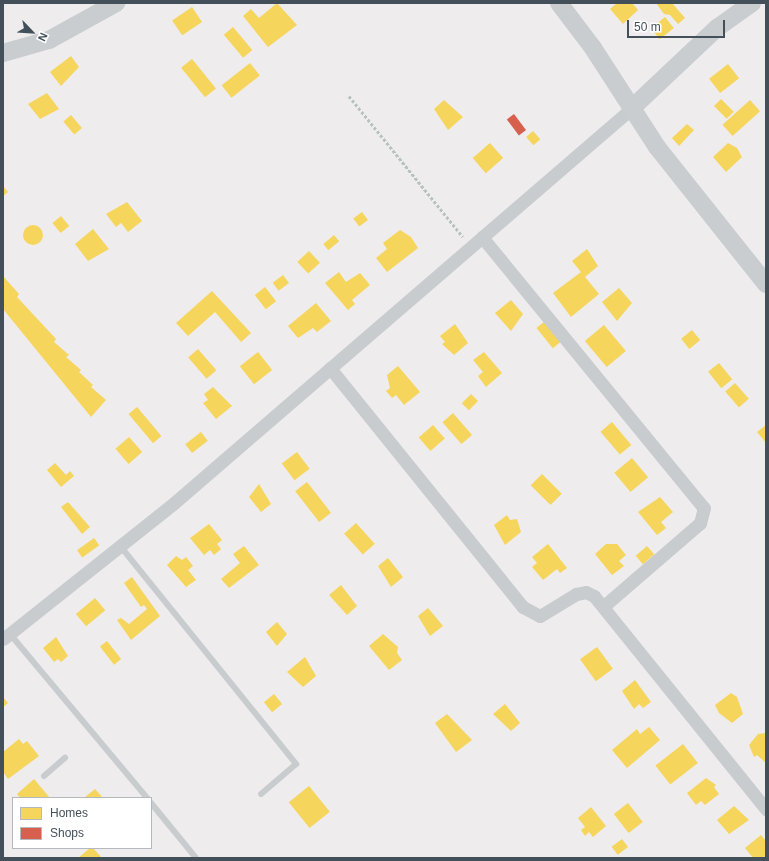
<!DOCTYPE html>
<style>
body{margin:0}
#map{position:relative;width:769px;height:861px;overflow:hidden;background:#eeeced;font-family:Arial,sans-serif}
div>[style]{position:absolute}
.homes>*{inset:0;background:#f6d55c;transform-origin:0 0}
.round{border-radius:50%}
.shops>*{inset:0;background:#d6604d;transform-origin:0 0}
.path>*{height:2.5px;margin-top:-1.25px;transform-origin:0;background:repeating-linear-gradient(90deg,#b6c2be 0 3px,transparent 0 5px)}
.lane>*{height:6px;margin:-3px;padding:0 3px;transform-origin:3px;border-radius:3px;background:#c9ccce}
.street>*{height:13px;margin:-6.5px;padding:0 6.5px;transform-origin:6.5px;border-radius:6.5px;background:#c9ccce}
.secondary>*{height:18px;margin:-9px;padding:0 9px;transform-origin:9px;border-radius:9px;background:#c9cdcf}
span{translate:-50% -50%;white-space:nowrap;text-align:center;line-height:1.15;-webkit-text-stroke:4px #fff;paint-order:stroke}
.frame{position:absolute;inset:0;border:4px solid #445059;pointer-events:none}
.legend{position:absolute;left:12px;top:797px;width:140px;height:52px;box-sizing:border-box;background:#fff;border:1px solid #b4b9bd;margin:0;padding:5px 7px;list-style:none;font-size:12px;color:#445059}
.legend li{display:flex;align-items:center;gap:8px;height:20px}
.legend b{width:20px;border:1px solid #b4b9bd}
.north{position:absolute;left:12px;top:12px;width:40px;height:40px;-webkit-text-stroke:3px #fff;paint-order:stroke;rotate:115deg;font-size:11px;font-weight:700;line-height:16px;text-align:center;color:#445059}
.north::after{content:'';display:block;margin:auto;width:14px;height:18px;background:#445059;clip-path:polygon(50% 0,100% 100%,50% 72%,0 100%)}
.scale{position:absolute;left:627px;top:20px;width:98px;height:18px;box-sizing:border-box;border:2px solid #445059;border-top:0;padding-left:5px;font-size:12px;line-height:14px;white-space:nowrap;color:#445059;-webkit-text-stroke:3px #fff;paint-order:stroke}
</style>
<div id="map">
<div class="homes">
<div style="clip-path:polygon(277px 3px,297px 25px,268px 47px,243px 16px,251px 9px,259px 18px)"></div>
<div style="clip-path:polygon(617px 3px,632px 3px,638px 10px,623px 24px,610px 9px)"></div>
<div style="clip-path:polygon(656px 3px,672px 3px,685px 18px,678px 24px,670px 15px,664px 14px)"></div>
<div style="left:192px;top:7px;width:18px;height:24px;rotate:56deg"></div>
<div style="left:665px;top:17px;width:14px;height:18px;rotate:51deg"></div>
<div style="left:233px;top:27px;width:30px;height:12px;rotate:50deg"></div>
<div style="clip-path:polygon(71px 56px,79px 67px,61px 86px,50px 72px)"></div>
<div style="left:192px;top:59px;width:38px;height:14px;rotate:51deg"></div>
<div style="left:250px;top:63px;width:16px;height:36px;rotate:52deg"></div>
<div style="left:728px;top:64px;width:18px;height:24px;rotate:52deg"></div>
<div style="clip-path:polygon(47px 93px,59px 109px,40px 119px,28px 104px)"></div>
<div style="left:721px;top:99px;width:18px;height:10px;rotate:45deg"></div>
<div style="clip-path:polygon(444px 100px,463px 117px,448px 130px,434px 109px)"></div>
<div style="left:750px;top:100px;width:15px;height:37px;rotate:48deg"></div>
<div style="left:71px;top:115px;width:17px;height:10px;rotate:50deg"></div>
<div style="clip-path:polygon(687px 124px,694px 130px,679px 146px,672px 138px)"></div>
<div style="left:533px;top:131px;width:11px;height:9px;rotate:49deg"></div>
<div style="left:490px;top:143px;width:20px;height:23px;rotate:49deg"></div>
<div style="clip-path:polygon(728px 143px,737px 148px,742px 157px,726px 172px,713px 157px)"></div>
<div style="clip-path:polygon(3px 186px,8px 192px,3px 196px)"></div>
<div style="clip-path:polygon(127px 202px,142px 221px,128px 232px,121px 223px,116px 227px,106px 214px)"></div>
<div style="left:362px;top:212px;width:10px;height:11px;rotate:53deg"></div>
<div style="left:61px;top:216px;width:13px;height:11px;rotate:51deg"></div>
<div class="round" style="left:23px;top:225px;width:20px;height:20px"></div>
<div style="clip-path:polygon(93px 229px,109px 249px,88px 261px,75px 244px)"></div>
<div style="clip-path:polygon(400px 230px,411px 237px,418px 248px,387px 272px,376px 258px,387px 249px,383px 243px)"></div>
<div style="left:334px;top:235px;width:8px;height:14px;rotate:50deg"></div>
<div style="clip-path:polygon(587px 249px,598px 266px,585px 277px,599px 294px,571px 317px,553px 293px,581px 272px,572px 261px)"></div>
<div style="left:309px;top:251px;width:16px;height:16px;rotate:47deg"></div>
<div style="clip-path:polygon(339px 272px,346px 282px,360px 273px,370px 285px,352px 300px,355px 304px,348px 310px,325px 283px)"></div>
<div style="left:283px;top:275px;width:10px;height:13px;rotate:53deg"></div>
<div style="clip-path:polygon(3px 276px,19px 294px,17px 297px,56px 339px,54px 342px,69px 355px,66px 357px,81px 370px,79px 372px,93px 385px,91px 387px,106px 400px,91px 417px,3px 309px)"></div>
<div style="left:265px;top:287px;width:18px;height:13px;rotate:52deg"></div>
<div style="clip-path:polygon(619px 288px,632px 303px,617px 321px,602px 302px)"></div>
<div style="clip-path:polygon(212px 291px,251px 333px,241px 342px,215px 312px,188px 336px,176px 323px)"></div>
<div style="clip-path:polygon(511px 300px,523px 314px,511px 331px,495px 313px)"></div>
<div style="clip-path:polygon(316px 303px,331px 321px,317px 332px,313px 328px,298px 338px,288px 326px)"></div>
<div style="left:545px;top:321px;width:26px;height:11px;rotate:51deg"></div>
<div style="clip-path:polygon(455px 324px,468px 343px,454px 355px,442px 344px,445px 342px,440px 336px)"></div>
<div style="left:604px;top:325px;width:34px;height:25px;rotate:50deg"></div>
<div style="left:692px;top:330px;width:13px;height:14px;rotate:51deg"></div>
<div style="left:198px;top:349px;width:28px;height:13px;rotate:49deg"></div>
<div style="left:258px;top:352px;width:23px;height:23px;rotate:52deg"></div>
<div style="clip-path:polygon(484px 352px,502px 373px,486px 387px,478px 376px,483px 372px,473px 360px)"></div>
<div style="left:719px;top:363px;width:21px;height:14px;rotate:51deg"></div>
<div style="clip-path:polygon(398px 366px,420px 392px,404px 405px,396px 395px,392px 398px,386px 391px,390px 388px,387px 375px)"></div>
<div style="left:735px;top:383px;width:21px;height:13px;rotate:49deg"></div>
<div style="clip-path:polygon(213px 387px,232px 406px,216px 419px,203px 403px,208px 400px,204px 394px)"></div>
<div style="left:471px;top:394px;width:10px;height:13px;rotate:45deg"></div>
<div style="left:137px;top:407px;width:38px;height:11px;rotate:50deg"></div>
<div style="left:453px;top:413px;width:29px;height:14px;rotate:49deg"></div>
<div style="left:612px;top:422px;width:30px;height:15px;rotate:50deg"></div>
<div style="left:433px;top:425px;width:18px;height:19px;rotate:49deg"></div>
<div style="clip-path:polygon(766px 425px,766px 443px,757px 432px)"></div>
<div style="left:201px;top:432px;width:11px;height:20px;rotate:52deg"></div>
<div style="left:129px;top:437px;width:20px;height:18px;rotate:49deg"></div>
<div style="left:297px;top:452px;width:21px;height:19px;rotate:53deg"></div>
<div style="left:632px;top:458px;width:25px;height:23px;rotate:50deg"></div>
<div style="clip-path:polygon(55px 463px,66px 475px,70px 471px,74px 476px,61px 487px,47px 470px)"></div>
<div style="left:542px;top:474px;width:28px;height:16px;rotate:45deg"></div>
<div style="left:307px;top:482px;width:39px;height:15px;rotate:52deg"></div>
<div style="clip-path:polygon(259px 484px,271px 504px,261px 512px,249px 497px)"></div>
<div style="clip-path:polygon(660px 497px,673px 512px,661px 522px,666px 528px,657px 535px,638px 512px)"></div>
<div style="clip-path:polygon(68px 502px,90px 527px,82px 534px,61px 507px)"></div>
<div style="clip-path:polygon(507px 515px,510px 520px,517px 519px,521px 532px,505px 545px,494px 525px)"></div>
<div style="left:356px;top:523px;width:28px;height:16px;rotate:48deg"></div>
<div style="clip-path:polygon(209px 524px,222px 540px,217px 544px,221px 549px,214px 555px,210px 550px,204px 555px,190px 538px)"></div>
<div style="left:94px;top:538px;width:9px;height:21px;rotate:54deg"></div>
<div style="clip-path:polygon(548px 544px,567px 568px,560px 573px,557px 569px,543px 580px,532px 567px,537px 563px,532px 557px)"></div>
<div style="clip-path:polygon(606px 544px,617px 544px,626px 555px,619px 561px,624px 566px,612px 575px,595px 554px)"></div>
<div style="clip-path:polygon(244px 546px,259px 565px,229px 588px,221px 579px,240px 563px,233px 554px)"></div>
<div style="left:647px;top:546px;width:11px;height:15px;rotate:49deg"></div>
<div style="clip-path:polygon(176px 556px,182px 560px,186px 557px,193px 566px,188px 570px,196px 580px,186px 587px,167px 565px)"></div>
<div style="clip-path:polygon(388px 558px,403px 577px,391px 587px,378px 566px)"></div>
<div style="clip-path:polygon(132px 577px,160px 616px,131px 640px,117px 620px,121px 618px,129px 624px,147px 609px,144px 605px,141px 607px,124px 583px)"></div>
<div style="clip-path:polygon(341px 585px,357px 606px,347px 615px,329px 595px)"></div>
<div style="left:95px;top:598px;width:16px;height:25px;rotate:50deg"></div>
<div style="clip-path:polygon(428px 608px,443px 626px,430px 636px,418px 616px)"></div>
<div style="clip-path:polygon(277px 622px,287px 634px,277px 646px,266px 632px)"></div>
<div style="clip-path:polygon(383px 634px,398px 647px,397px 653px,402px 660px,389px 670px,369px 646px)"></div>
<div style="clip-path:polygon(56px 637px,68px 656px,61px 662px,58px 659px,54px 662px,43px 648px)"></div>
<div style="left:107px;top:641px;width:23px;height:9px;rotate:52deg"></div>
<div style="left:597px;top:647px;width:27px;height:21px;rotate:54deg"></div>
<div style="clip-path:polygon(305px 657px,316px 676px,303px 687px,287px 672px)"></div>
<div style="clip-path:polygon(635px 680px,651px 702px,643px 708px,639px 704px,634px 709px,622px 691px)"></div>
<div style="clip-path:polygon(731px 693px,737px 697px,743px 714px,732px 723px,719px 713px,715px 705px)"></div>
<div style="left:274px;top:694px;width:13px;height:13px;rotate:51deg"></div>
<div style="clip-path:polygon(3px 697px,8px 703px,3px 707px)"></div>
<div style="clip-path:polygon(505px 704px,520px 723px,511px 731px,493px 714px)"></div>
<div style="clip-path:polygon(447px 714px,472px 740px,456px 752px,435px 723px)"></div>
<div style="clip-path:polygon(649px 727px,660px 740px,627px 768px,612px 750px,637px 729px,640px 734px)"></div>
<div style="clip-path:polygon(766px 733px,766px 763px,757px 755px,754px 757px,749px 745px,758px 734px)"></div>
<div style="clip-path:polygon(19px 739px,23px 744px,27px 741px,39px 756px,8px 779px,3px 772px,3px 752px)"></div>
<div style="left:683px;top:744px;width:24px;height:35px;rotate:52deg"></div>
<div style="clip-path:polygon(706px 778px,716px 785px,714px 787px,719px 794px,705px 805px,701px 801px,696px 805px,687px 793px)"></div>
<div style="clip-path:polygon(34px 779px,50px 798px,20px 798px,17px 794px)"></div>
<div style="left:309px;top:786px;width:33px;height:26px;rotate:51deg"></div>
<div style="clip-path:polygon(95px 789px,103px 798px,84px 798px)"></div>
<div style="left:628px;top:803px;width:24px;height:18px;rotate:52deg"></div>
<div style="clip-path:polygon(734px 806px,749px 820px,729px 834px,717px 820px)"></div>
<div style="clip-path:polygon(591px 807px,606px 826px,593px 837px,589px 832px,585px 836px,581px 830px,585px 827px,578px 818px)"></div>
<div style="clip-path:polygon(761px 835px,766px 841px,766px 857px,753px 858px,745px 848px)"></div>
<div style="left:622px;top:839px;width:10px;height:13px;rotate:53deg"></div>
<div style="clip-path:polygon(90px 848px,93px 848px,102px 858px,78px 858px)"></div>
</div>
<div class="shops">
<div style="left:514px;top:114px;width:20px;height:9px;rotate:53deg"></div>
</div>
<div class="path">
<div style="left:349px;top:96px;width:181px;rotate:51deg"></div>
</div>
<div class="lane">
<div style="left:121px;top:547px;width:279px;rotate:51.1deg"></div>
<div style="left:296px;top:764px;width:46px;rotate:139.4deg"></div>
<div style="left:10px;top:634px;width:214px;rotate:50.1deg"></div>
<div style="left:44px;top:776px;width:28px;rotate:-41deg"></div>
<div style="left:151px;top:803px;width:71px;rotate:50.7deg"></div>
</div>
<div class="street">
<div style="left:482px;top:237px;width:350px;rotate:50.7deg"></div>
<div style="left:704px;top:508px;width:16px;rotate:105deg"></div>
<div style="left:700px;top:523px;width:127px;rotate:139.2deg"></div>
<div style="left:330px;top:368px;width:307px;rotate:51.1deg"></div>
<div style="left:523px;top:607px;width:19px;rotate:28deg"></div>
<div style="left:540px;top:616px;width:42px;rotate:-31.4deg"></div>
<div style="left:576px;top:594px;width:10px;rotate:-11deg"></div>
<div style="left:586px;top:592px;width:9px;rotate:27deg"></div>
<div style="left:594px;top:596px;width:274px;rotate:51.1deg"></div>
<div style="left:3px;top:639px;width:218px;rotate:-38.5deg"></div>
<div style="left:174px;top:503px;width:605px;rotate:-40.78deg"></div>
</div>
<div class="secondary">
<div style="left:559px;top:3px;width:56px;rotate:52.9deg"></div>
<div style="left:593px;top:48px;width:118px;rotate:57.1deg"></div>
<div style="left:657px;top:147px;width:175px;rotate:51.5deg"></div>
<div style="left:3px;top:53px;width:48px;rotate:-15.8deg"></div>
<div style="left:49px;top:40px;width:77px;rotate:-28.9deg"></div>
<div style="left:632px;top:108px;width:117px;rotate:-43.3deg"></div>
<div style="left:717px;top:28px;width:43px;rotate:-35.5deg"></div>
</div>
<div class="frame"></div>
<ul class="legend">
<li><b style="height:11px;background:#f6d55c"></b>Homes</li>
<li><b style="height:11px;background:#d6604d"></b>Shops</li>
</ul>
<div class="north">N</div>
<div class="scale">50 m</div>
</div>
